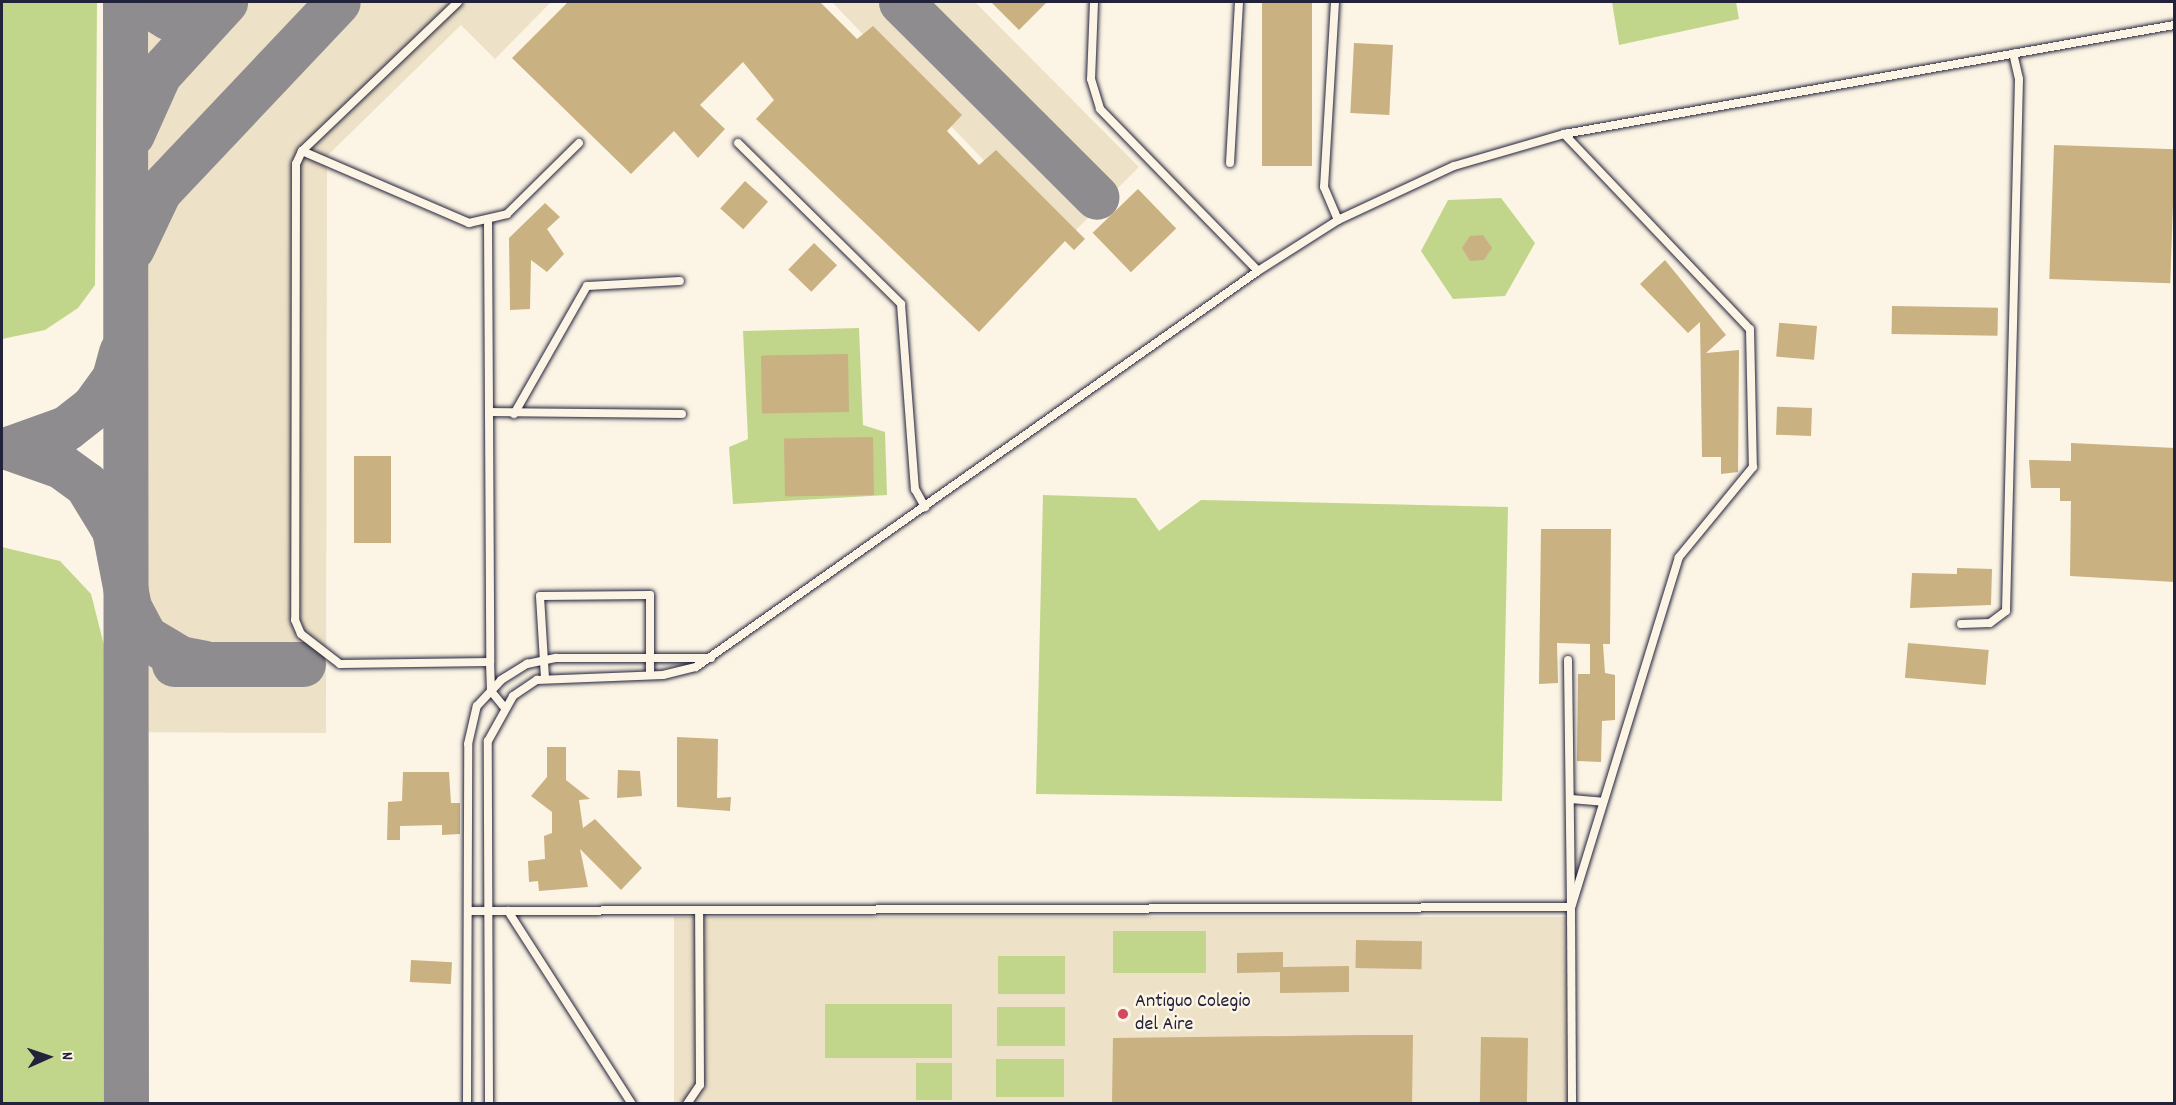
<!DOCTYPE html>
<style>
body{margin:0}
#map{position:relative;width:2176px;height:1105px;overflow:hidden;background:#fcf5e5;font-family:Dekko,sans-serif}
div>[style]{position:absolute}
.built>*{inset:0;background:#ede1c7;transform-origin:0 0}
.green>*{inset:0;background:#c1d68b;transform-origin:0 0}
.taxiway>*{height:45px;margin:-22.5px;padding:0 22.5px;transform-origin:22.5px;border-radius:22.5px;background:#8f8c90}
.building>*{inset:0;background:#c9b181;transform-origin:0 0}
.roads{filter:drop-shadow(0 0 2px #22223b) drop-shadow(0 0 2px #22223b)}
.lane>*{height:8px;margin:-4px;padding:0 4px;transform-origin:4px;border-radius:4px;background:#fcf5e5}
.dots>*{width:16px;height:16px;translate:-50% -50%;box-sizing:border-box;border:3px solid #fcf5e5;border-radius:50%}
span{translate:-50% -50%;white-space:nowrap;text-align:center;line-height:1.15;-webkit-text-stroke:5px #fcf5e5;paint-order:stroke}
.poi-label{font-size:20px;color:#22223b}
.left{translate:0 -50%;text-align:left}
.frame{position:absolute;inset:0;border:3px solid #22223b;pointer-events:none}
.north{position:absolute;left:18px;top:1027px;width:60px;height:60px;-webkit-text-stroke:4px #fcf5e5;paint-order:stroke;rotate:87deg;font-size:16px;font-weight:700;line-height:24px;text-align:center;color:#22223b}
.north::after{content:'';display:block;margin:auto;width:21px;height:27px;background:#22223b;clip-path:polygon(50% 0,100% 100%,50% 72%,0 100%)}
</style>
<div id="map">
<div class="built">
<div style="clip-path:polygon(106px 2px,551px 2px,495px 59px,461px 25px,327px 156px,326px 733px,106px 732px)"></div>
<div style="clip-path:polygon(832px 2px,975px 2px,1139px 167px,1063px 243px)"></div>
<div style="left:674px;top:917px;width:899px;height:187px"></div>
</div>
<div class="green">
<div style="clip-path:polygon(2px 2px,97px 2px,95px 285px,78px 308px,45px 330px,2px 339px)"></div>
<div style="clip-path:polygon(1612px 2px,1736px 2px,1739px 19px,1619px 45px)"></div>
<div style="clip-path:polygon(1501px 198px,1535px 243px,1505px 296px,1453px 299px,1421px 251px,1448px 200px)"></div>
<div style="clip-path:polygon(859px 328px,863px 425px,885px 432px,887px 495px,733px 504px,729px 447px,748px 439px,743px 331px)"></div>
<div style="clip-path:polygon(1043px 495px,1136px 498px,1159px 531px,1201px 500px,1508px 507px,1502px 801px,1036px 794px)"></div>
<div style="clip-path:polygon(2px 547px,60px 561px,91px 594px,105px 649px,106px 1103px,2px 1103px)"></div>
<div style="left:1113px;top:931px;width:93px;height:42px"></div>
<div style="left:998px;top:956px;width:67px;height:38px"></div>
<div style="left:825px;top:1004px;width:127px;height:54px"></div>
<div style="left:997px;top:1007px;width:68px;height:39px"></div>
<div style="left:996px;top:1059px;width:68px;height:38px"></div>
<div style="left:916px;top:1063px;width:36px;height:37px"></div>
</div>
<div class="taxiway">
<div style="left:125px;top:2px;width:1102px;rotate:89.95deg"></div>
<div style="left:143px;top:2px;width:29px;rotate:31deg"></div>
<div style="left:168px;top:17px;width:14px;rotate:4deg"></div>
<div style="left:182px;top:18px;width:43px;rotate:-21.8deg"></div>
<div style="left:901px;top:2px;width:276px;rotate:44.9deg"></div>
<div style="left:132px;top:134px;width:66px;rotate:-65.8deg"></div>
<div style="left:159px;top:74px;width:98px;rotate:-47.5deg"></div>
<div style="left:132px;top:248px;width:63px;rotate:-64.7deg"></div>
<div style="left:159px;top:191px;width:260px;rotate:-46.6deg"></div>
<div style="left:121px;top:352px;width:27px;rotate:105deg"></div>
<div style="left:114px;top:378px;width:36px;rotate:126deg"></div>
<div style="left:93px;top:407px;width:34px;rotate:142deg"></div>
<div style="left:66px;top:428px;width:59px;rotate:160.3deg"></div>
<div style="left:10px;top:448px;width:54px;rotate:19.4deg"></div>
<div style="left:61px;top:466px;width:31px;rotate:36deg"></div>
<div style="left:86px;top:484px;width:54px;rotate:58.7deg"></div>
<div style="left:114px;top:530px;width:78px;rotate:79deg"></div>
<div style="left:129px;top:607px;width:34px;rotate:62deg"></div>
<div style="left:145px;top:637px;width:41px;rotate:31deg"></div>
<div style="left:180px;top:658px;width:25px;rotate:11deg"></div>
<div style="left:174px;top:664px;width:129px"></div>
</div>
<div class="building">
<div style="clip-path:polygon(568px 2px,820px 2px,857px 39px,873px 26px,962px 115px,947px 131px,979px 165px,996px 150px,1085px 239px,1074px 250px,1065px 241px,979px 332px,756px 119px,774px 100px,743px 62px,700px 105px,725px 129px,698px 158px,674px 131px,631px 174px,512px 58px)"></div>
<div style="clip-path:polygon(991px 2px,1047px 2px,1019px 30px)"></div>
<div style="left:1262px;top:2px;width:50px;height:164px"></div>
<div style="left:1354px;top:43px;width:39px;height:70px;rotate:3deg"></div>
<div style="left:2054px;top:145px;width:121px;height:134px;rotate:2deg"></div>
<div style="left:745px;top:181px;width:31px;height:37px;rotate:42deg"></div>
<div style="left:1138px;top:189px;width:55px;height:63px;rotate:46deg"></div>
<div style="clip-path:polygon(545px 203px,560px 217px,547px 229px,564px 254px,547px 272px,531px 260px,530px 309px,510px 310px,509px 238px)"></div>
<div style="clip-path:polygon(1483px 235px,1492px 248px,1484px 260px,1470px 261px,1462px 248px,1470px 236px)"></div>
<div style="left:814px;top:243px;width:32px;height:37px;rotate:44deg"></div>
<div style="clip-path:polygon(1665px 260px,1726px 335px,1706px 353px,1739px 350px,1738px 472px,1721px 474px,1721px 457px,1702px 457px,1700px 322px,1688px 333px,1640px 284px)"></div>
<div style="left:1892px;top:306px;width:106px;height:28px;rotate:1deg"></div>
<div style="left:1817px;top:326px;width:34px;height:38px;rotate:95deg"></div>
<div style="left:848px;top:354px;width:58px;height:87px;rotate:89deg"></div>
<div style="left:1812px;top:408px;width:28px;height:35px;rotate:92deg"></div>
<div style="left:873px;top:437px;width:58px;height:89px;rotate:89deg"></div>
<div style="clip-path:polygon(2071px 443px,2175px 448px,2175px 582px,2070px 576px,2071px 501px,2060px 501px,2060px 488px,2031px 488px,2029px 460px,2071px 461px)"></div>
<div style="left:354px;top:456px;width:37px;height:87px"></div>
<div style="clip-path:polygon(1541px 529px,1611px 529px,1610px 644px,1603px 644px,1605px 673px,1615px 675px,1615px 720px,1602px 721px,1601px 762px,1577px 761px,1578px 674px,1590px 674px,1590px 644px,1557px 643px,1558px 683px,1539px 684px)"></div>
<div style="clip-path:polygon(1957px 568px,1992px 569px,1991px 605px,1910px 608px,1912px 573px,1957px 574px)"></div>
<div style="left:1908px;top:643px;width:81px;height:35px;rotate:5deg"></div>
<div style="clip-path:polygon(677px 737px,718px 739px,717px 798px,731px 797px,730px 811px,677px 807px)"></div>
<div style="clip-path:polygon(547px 747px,566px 747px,566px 780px,590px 799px,579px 800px,583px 828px,595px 819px,642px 868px,621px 890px,580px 849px,588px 887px,539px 891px,538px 881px,529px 882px,528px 861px,545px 859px,544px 836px,552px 833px,552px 812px,531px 796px,547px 777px)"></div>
<div style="clip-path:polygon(618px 770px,640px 771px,642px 796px,617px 798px)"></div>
<div style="clip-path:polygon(403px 772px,449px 772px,451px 803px,460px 803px,460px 834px,442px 835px,442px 825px,400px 826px,400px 840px,387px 840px,388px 802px,402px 801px)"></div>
<div style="left:1356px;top:940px;width:66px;height:28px;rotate:1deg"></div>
<div style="clip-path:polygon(1283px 952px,1283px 967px,1349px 966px,1349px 992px,1280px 993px,1280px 972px,1237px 973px,1237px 953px)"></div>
<div style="left:411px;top:960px;width:41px;height:22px;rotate:3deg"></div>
<div style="clip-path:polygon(1365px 1035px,1413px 1035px,1412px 1104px,1112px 1104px,1113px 1038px)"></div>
<div style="left:1481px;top:1037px;width:47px;height:67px;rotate:1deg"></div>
</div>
<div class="roads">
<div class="lane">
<div style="left:458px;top:2px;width:216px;rotate:136.3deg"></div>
<div style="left:302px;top:151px;width:14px;rotate:115deg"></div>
<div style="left:296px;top:164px;width:456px;rotate:90.1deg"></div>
<div style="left:295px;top:620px;width:15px;rotate:67deg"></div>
<div style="left:301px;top:634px;width:49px;rotate:37.6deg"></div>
<div style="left:340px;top:664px;width:150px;rotate:-0.8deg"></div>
<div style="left:1094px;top:2px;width:77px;rotate:92.2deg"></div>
<div style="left:1091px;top:79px;width:31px;rotate:73deg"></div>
<div style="left:1100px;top:109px;width:226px;rotate:45.7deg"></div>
<div style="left:1335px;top:2px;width:185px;rotate:93.4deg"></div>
<div style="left:1324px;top:187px;width:36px;rotate:67deg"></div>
<div style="left:1564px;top:134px;width:269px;rotate:46.4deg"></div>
<div style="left:1750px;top:329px;width:138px;rotate:88.8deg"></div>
<div style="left:1753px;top:467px;width:117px;rotate:129.4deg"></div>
<div style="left:1679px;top:557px;width:366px;rotate:107.1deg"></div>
<div style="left:1571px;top:907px;width:197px;rotate:89.7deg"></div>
<div style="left:738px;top:143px;width:229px;rotate:44.6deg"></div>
<div style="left:901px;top:304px;width:186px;rotate:85.7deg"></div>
<div style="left:915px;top:489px;width:21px;rotate:61deg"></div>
<div style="left:302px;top:151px;width:182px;rotate:23.3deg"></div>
<div style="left:469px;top:223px;width:39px;rotate:-13deg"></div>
<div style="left:507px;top:214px;width:101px;rotate:-44.6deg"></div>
<div style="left:1230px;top:163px;width:161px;rotate:-86.8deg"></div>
<div style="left:488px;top:222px;width:440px;rotate:89.7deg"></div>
<div style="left:490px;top:662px;width:29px;rotate:88deg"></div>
<div style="left:491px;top:691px;width:22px;rotate:51deg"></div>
<div style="left:491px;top:412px;width:191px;rotate:0.6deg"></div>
<div style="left:514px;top:414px;width:147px;rotate:-60.3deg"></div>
<div style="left:587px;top:286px;width:93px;rotate:-3.1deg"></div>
<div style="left:1961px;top:624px;width:29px;rotate:-2deg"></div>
<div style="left:1990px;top:623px;width:20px;rotate:-37deg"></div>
<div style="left:2006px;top:611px;width:532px;rotate:-88.6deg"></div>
<div style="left:2019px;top:79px;width:26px;rotate:-103deg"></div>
<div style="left:545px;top:678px;width:82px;rotate:-93.5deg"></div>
<div style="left:540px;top:596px;width:110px;rotate:-0.5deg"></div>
<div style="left:650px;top:595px;width:80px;rotate:90deg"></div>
<div style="left:1571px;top:799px;width:32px;rotate:5deg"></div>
<div style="left:468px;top:911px;width:1103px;rotate:-0.21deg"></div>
<div style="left:1571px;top:907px;width:247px;rotate:-90.7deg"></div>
<div style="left:508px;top:911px;width:229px;rotate:57.3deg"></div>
<div style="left:467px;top:1104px;width:360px;rotate:-89.8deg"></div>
<div style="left:468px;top:744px;width:39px;rotate:-77deg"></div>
<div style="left:477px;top:706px;width:35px;rotate:-47deg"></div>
<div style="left:501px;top:680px;width:31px;rotate:-32deg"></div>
<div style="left:527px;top:664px;width:30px;rotate:-12deg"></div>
<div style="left:556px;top:658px;width:155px"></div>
<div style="left:489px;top:1104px;width:363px;rotate:-90.2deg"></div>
<div style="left:488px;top:741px;width:51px;rotate:-60.9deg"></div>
<div style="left:513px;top:696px;width:29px;rotate:-34deg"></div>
<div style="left:537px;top:680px;width:126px;rotate:-2.3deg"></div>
<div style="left:663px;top:675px;width:34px;rotate:-14deg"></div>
<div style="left:696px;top:667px;width:688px;rotate:-35.17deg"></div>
<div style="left:1258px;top:271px;width:95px;rotate:-32.5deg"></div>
<div style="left:1338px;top:220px;width:128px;rotate:-25deg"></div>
<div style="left:1454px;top:166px;width:115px;rotate:-16.2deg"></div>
<div style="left:1564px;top:134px;width:620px;rotate:-10.13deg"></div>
<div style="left:687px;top:1104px;width:23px;rotate:-56deg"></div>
<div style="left:700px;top:1085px;width:175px;rotate:-90.3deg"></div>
</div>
</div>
<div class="dots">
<div style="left:1123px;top:1014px;background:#d1495b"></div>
</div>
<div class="poi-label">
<span class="left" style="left:1135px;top:1014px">Antiguo Colegio<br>del Aire</span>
</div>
<div class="frame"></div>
<div class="north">N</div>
</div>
